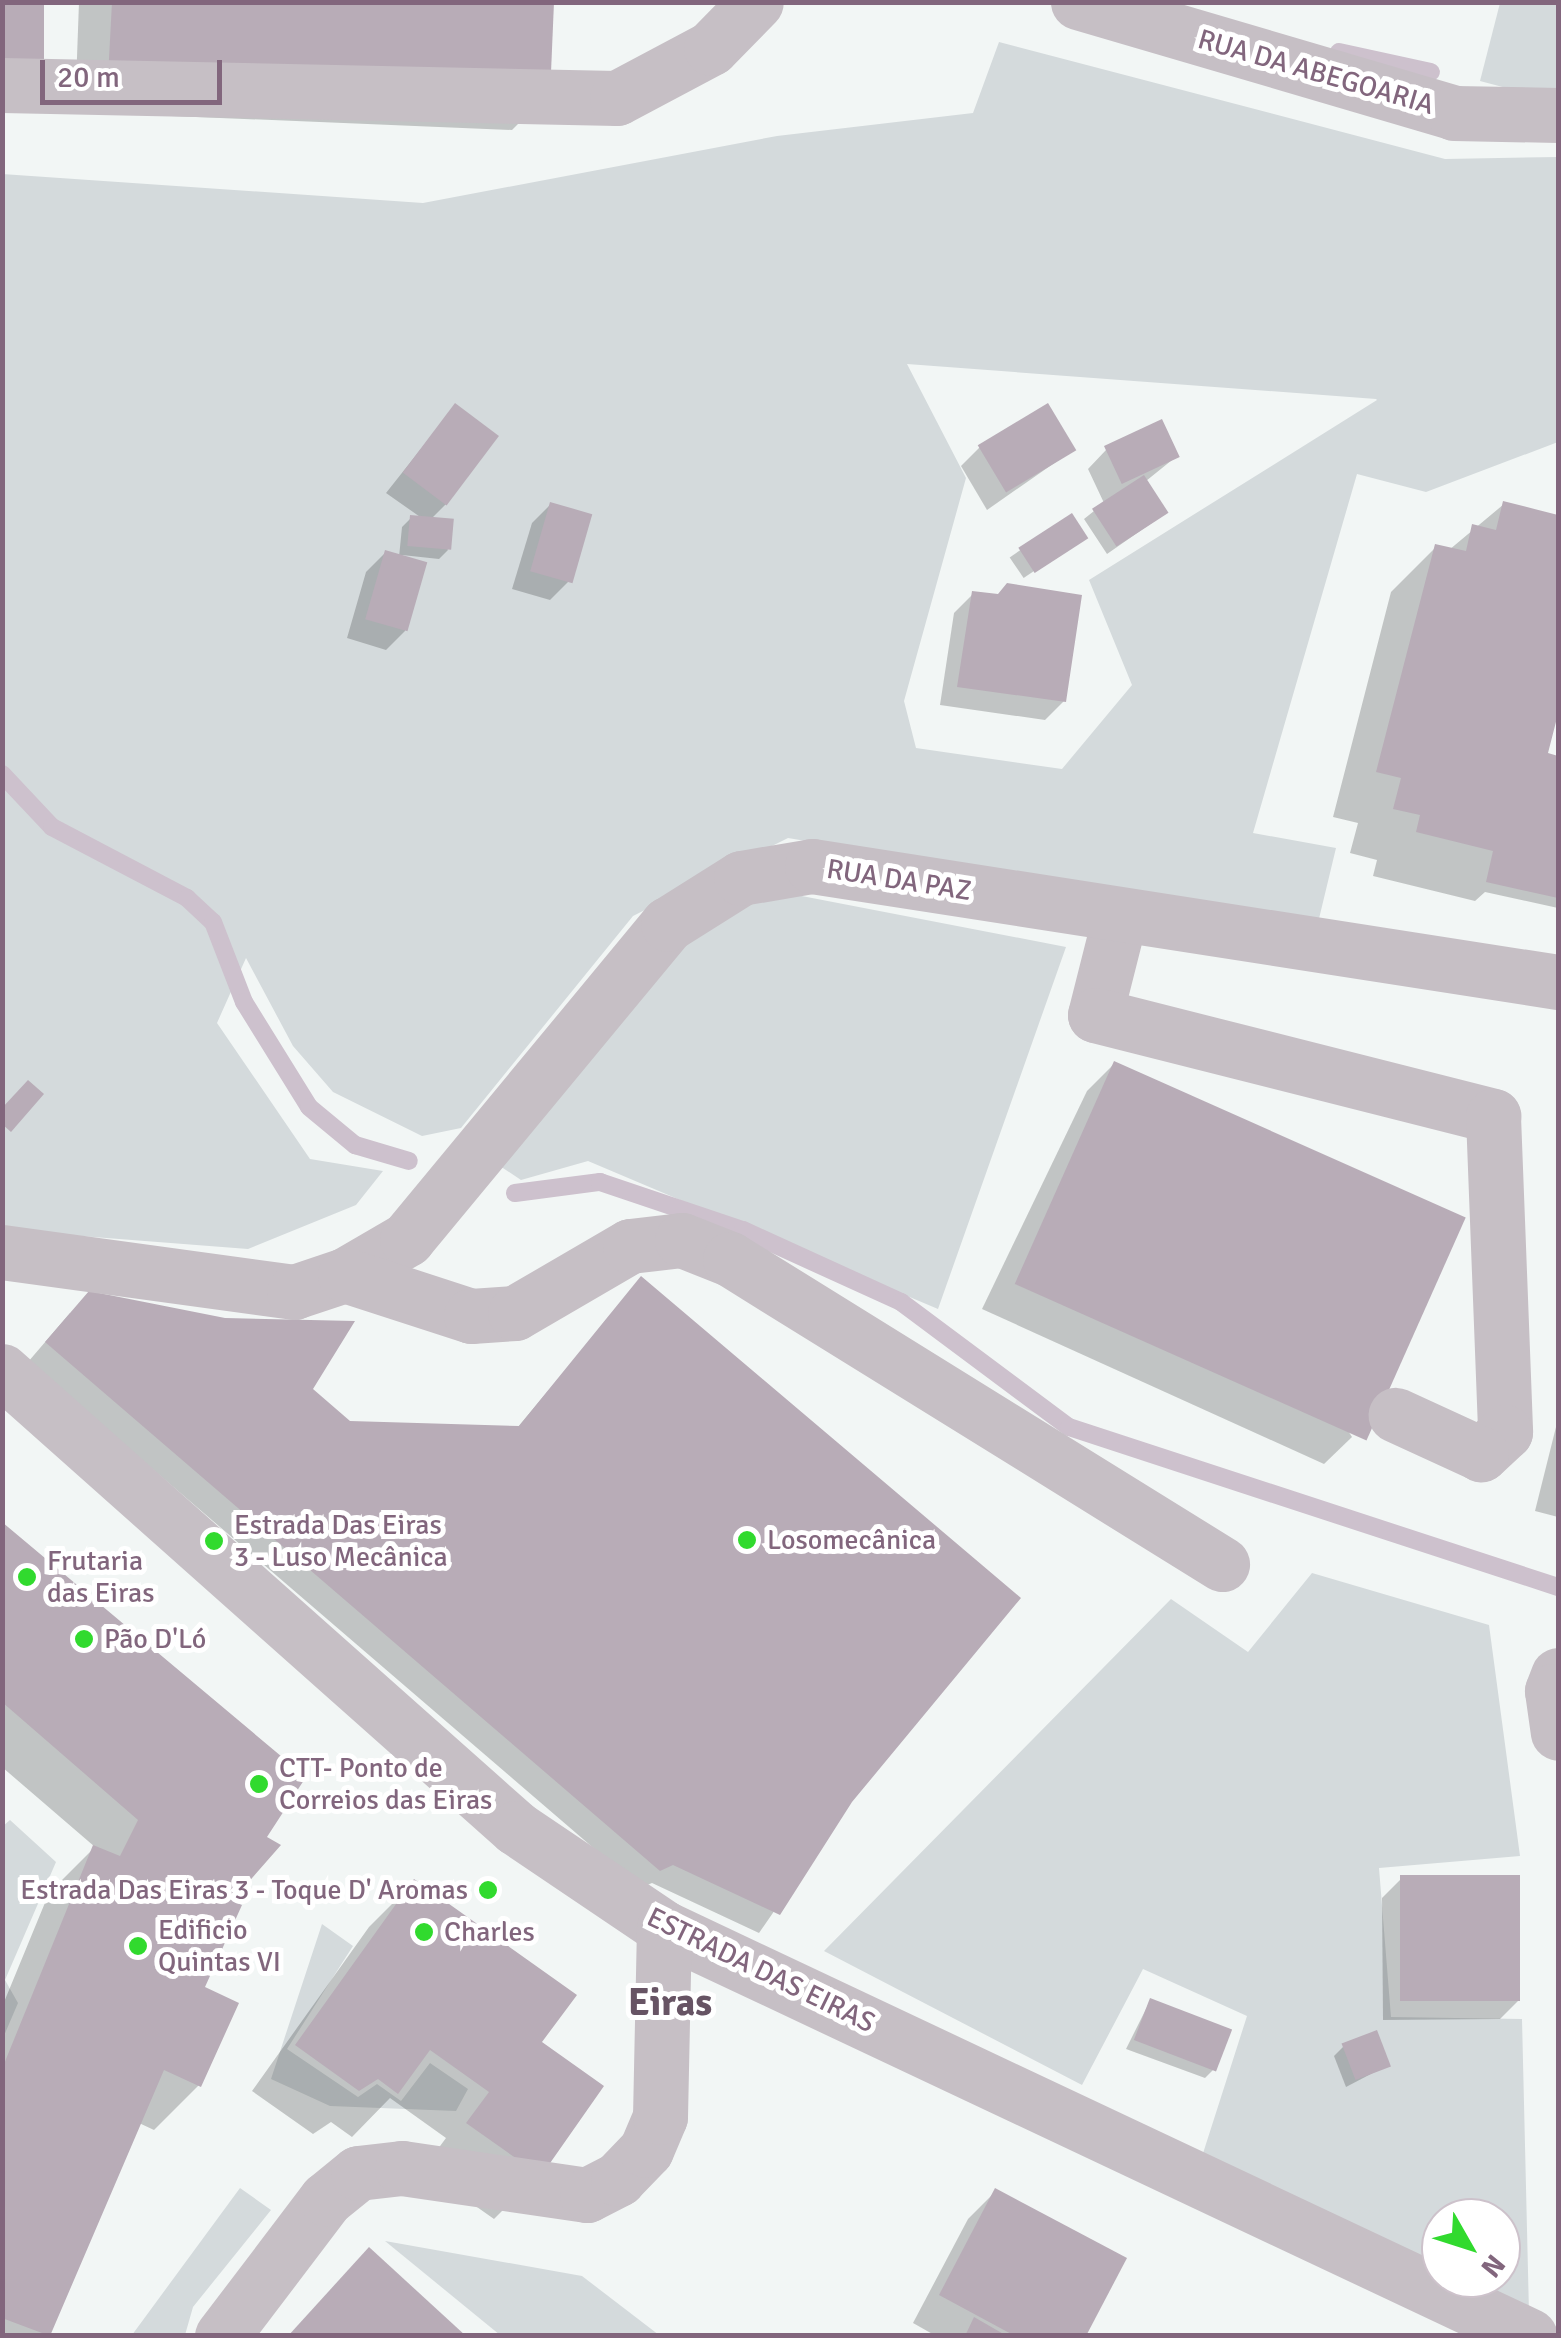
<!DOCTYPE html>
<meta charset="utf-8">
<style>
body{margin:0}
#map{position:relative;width:1561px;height:2338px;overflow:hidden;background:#f2f6f5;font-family:Signika,sans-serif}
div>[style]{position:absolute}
.green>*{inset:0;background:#d4dadc}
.shadow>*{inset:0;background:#0003;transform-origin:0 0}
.stream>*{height:18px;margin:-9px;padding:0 9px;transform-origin:9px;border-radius:9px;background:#cdc1cd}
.building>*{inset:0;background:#b8acb7;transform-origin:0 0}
.minor>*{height:55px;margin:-27.5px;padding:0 27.5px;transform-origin:27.5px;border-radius:27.5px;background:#c6bfc5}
.dots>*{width:28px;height:28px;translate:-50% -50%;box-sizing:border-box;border:5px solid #fff;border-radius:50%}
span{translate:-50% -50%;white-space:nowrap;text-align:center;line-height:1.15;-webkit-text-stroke:10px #fff;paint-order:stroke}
.street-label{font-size:28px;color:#82667d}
.poi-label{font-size:28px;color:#82667d}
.left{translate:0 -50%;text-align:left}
.right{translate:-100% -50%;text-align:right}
.district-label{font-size:38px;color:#675464;font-weight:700}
.frame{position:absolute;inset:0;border:5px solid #82667d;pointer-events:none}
.north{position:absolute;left:1421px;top:2198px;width:100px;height:100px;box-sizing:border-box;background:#fff;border:2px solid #cdc2cb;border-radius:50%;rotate:129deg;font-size:28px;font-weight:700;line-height:40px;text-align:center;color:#82667d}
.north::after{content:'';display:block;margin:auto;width:35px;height:45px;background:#31da2e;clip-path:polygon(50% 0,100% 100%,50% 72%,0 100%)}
.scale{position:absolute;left:40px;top:60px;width:182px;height:45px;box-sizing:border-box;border:5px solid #82667d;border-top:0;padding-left:12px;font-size:30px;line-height:35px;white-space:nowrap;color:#82667d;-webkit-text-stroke:8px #fff;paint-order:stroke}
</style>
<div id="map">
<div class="green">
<div style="clip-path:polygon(1500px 3px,1558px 3px,1558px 90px,1514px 90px,1480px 81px)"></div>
<div style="clip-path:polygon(evenodd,999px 42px,1445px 159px,1558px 157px,1558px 442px,1426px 492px,1357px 474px,1253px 833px,1336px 848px,1317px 927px,788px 838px,633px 916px,461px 1128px,422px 1136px,333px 1092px,293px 1046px,246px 958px,217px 1023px,310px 1159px,383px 1171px,356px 1205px,248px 1249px,3px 1230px,2px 174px,423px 203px,777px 136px,973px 113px,999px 42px,907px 364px,1376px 399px,1377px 400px,1089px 580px,1132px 685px,1062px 769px,916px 748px,904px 701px,966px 478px,907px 364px)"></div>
<div style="clip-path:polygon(781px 892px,1066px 947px,938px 1309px,588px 1161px,521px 1180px,485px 1156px,669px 927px)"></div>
<div style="clip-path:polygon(1312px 1573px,1489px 1625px,1520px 1856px,1379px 1868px,1391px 2017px,1522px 2019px,1529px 2313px,1446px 2278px,1501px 2278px,1501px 2218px,1441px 2218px,1441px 2276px,1197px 2172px,1247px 2016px,1143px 1969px,1082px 2085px,824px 1951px,1171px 1599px,1248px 1652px)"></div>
<div style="clip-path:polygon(10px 1820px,56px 1862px,5px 1980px,18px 2003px,3px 2038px,2px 1827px)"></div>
<div style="clip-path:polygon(322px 1924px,353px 1946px,287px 2049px,358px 2097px,377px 2084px,401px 2101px,430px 2063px,468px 2089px,456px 2111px,330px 2106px,271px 2079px)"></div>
<div style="clip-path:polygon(240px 2188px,271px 2210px,193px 2307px,185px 2335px,132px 2335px)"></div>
<div style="clip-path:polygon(385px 2241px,582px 2276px,659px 2335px,500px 2335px)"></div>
</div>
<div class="shadow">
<div style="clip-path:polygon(79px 2px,551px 2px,547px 95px,512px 130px,75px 112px)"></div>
<div style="clip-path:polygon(455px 406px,446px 504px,430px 520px,448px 550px,439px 559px,402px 555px,405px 631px,386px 650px,347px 638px,366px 572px,385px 553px,399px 557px,402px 527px,411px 518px,423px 519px,386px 493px)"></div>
<div style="clip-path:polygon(980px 447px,1073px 450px,987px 510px,961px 466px)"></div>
<div style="clip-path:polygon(1106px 450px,1177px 456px,1146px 481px,1166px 513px,1107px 554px,1084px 519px,1104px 503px,1088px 469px)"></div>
<div style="clip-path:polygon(551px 504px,569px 581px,550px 600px,512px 589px,532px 523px)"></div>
<div style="clip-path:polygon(1504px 504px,1558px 518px,1558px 705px,1546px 755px,1558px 758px,1558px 908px,1485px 892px,1475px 901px,1373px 876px,1377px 860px,1350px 853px,1358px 823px,1333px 817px,1391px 592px,1436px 547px,1449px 550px)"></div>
<div style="left:1071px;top:516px;width:25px;height:74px;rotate:56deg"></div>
<div style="clip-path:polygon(973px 594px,1064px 701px,1045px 720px,940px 705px,954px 613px)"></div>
<div style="clip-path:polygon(1114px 1064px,1352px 1437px,1324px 1464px,982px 1309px,1087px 1091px)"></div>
<div style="clip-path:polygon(641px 1280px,850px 1801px,759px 1933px,652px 1883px,640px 1888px,28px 1362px,70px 1313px,309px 1390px,349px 1423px,517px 1428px)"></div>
<div style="clip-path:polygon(1558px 1419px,1558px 1517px,1535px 1511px)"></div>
<div style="clip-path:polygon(2px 1523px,264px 1838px,228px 1902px,202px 1988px,199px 2085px,154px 2130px,139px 2123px,47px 2336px,2px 2336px,2px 2007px,49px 1893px,95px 1847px,2px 1767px)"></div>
<div style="clip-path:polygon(1401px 1879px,1519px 2000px,1500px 2019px,1383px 2020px,1382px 1898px)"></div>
<div style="clip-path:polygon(414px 1882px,539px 2043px,539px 2174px,494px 2219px,423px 2169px,446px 2138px,390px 2098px,352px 2137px,331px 2122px,313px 2134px,252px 2091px,369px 1927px)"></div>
<div style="clip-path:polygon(1150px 2001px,1214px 2069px,1205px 2078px,1126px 2049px)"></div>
<div style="clip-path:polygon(1343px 2047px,1388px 2065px,1346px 2087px,1334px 2056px)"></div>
<div style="clip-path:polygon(996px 2191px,1083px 2336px,936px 2336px,913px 2323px,968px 2219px)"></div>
</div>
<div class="stream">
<div style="left:1339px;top:52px;width:94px;rotate:12.3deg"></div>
<div style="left:2px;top:774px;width:73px;rotate:46.7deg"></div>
<div style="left:52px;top:827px;width:153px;rotate:27.7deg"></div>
<div style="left:187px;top:898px;width:35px;rotate:43deg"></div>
<div style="left:213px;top:922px;width:86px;rotate:68.8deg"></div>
<div style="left:244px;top:1002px;width:123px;rotate:58.2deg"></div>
<div style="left:309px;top:1107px;width:60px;rotate:39.6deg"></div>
<div style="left:355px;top:1145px;width:56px;rotate:16.5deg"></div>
<div style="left:515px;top:1193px;width:86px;rotate:-7.4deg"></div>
<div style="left:600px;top:1182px;width:151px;rotate:18.6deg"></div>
<div style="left:743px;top:1230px;width:174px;rotate:24.5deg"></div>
<div style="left:901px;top:1302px;width:209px;rotate:36.7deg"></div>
<div style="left:1069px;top:1427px;width:515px;rotate:18.12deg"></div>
</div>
<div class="building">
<div style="left:2px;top:2px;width:42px;height:69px"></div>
<div style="clip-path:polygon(112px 2px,554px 2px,550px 96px,108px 78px)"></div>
<div style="left:455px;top:403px;width:55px;height:87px;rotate:37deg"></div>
<div style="left:1048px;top:403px;width:55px;height:82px;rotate:59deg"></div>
<div style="left:1162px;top:419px;width:42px;height:64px;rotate:65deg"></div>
<div style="left:1144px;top:475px;width:45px;height:62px;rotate:57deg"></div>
<div style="clip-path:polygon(1503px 501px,1558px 515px,1558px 714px,1548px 753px,1558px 756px,1558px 898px,1486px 882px,1493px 851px,1416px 832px,1420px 815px,1393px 809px,1401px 778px,1376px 772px,1435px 544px,1466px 551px,1472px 524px,1496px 530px)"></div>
<div style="left:550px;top:502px;width:44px;height:72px;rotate:16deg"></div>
<div style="left:1072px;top:513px;width:30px;height:64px;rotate:57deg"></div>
<div style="left:410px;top:515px;width:44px;height:31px;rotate:5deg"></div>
<div style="left:385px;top:550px;width:44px;height:72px;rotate:16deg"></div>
<div style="clip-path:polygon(1007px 583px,1082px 595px,1066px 702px,957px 687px,972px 591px,998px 594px)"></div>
<div style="left:1114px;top:1061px;width:385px;height:244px;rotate:24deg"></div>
<div style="clip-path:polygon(28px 1080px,44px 1094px,11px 1132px,2px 1124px,2px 1108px)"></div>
<div style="clip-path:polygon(641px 1276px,1021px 1598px,852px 1802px,780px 1915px,673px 1865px,660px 1871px,45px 1342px,89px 1291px,225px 1318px,355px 1321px,313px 1389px,350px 1421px,519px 1426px)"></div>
<div style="clip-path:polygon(2px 1522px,306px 1777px,267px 1837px,281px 1845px,232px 1901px,242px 1905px,205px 1987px,239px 2003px,201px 2087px,164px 2070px,50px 2336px,2px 2318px,2px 2069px,93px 1845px,120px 1856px,138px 1820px,2px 1702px)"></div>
<div style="left:1520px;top:1875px;width:126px;height:120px;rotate:90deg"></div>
<div style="clip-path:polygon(414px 1879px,577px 1995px,542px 2042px,604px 2086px,541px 2176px,466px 2123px,489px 2092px,430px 2050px,398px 2094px,378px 2079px,359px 2091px,295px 2045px)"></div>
<div style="left:1150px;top:1998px;width:88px;height:45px;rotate:21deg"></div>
<div style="left:1377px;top:2030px;width:39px;height:38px;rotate:69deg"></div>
<div style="clip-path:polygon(995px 2188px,1127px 2258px,1086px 2336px,1015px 2336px,939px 2295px)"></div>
<div style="clip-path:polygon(369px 2247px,466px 2336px,288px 2336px)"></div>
<div style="clip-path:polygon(974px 2317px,1007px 2336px,965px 2336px)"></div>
</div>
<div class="minor">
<div style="left:1078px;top:2px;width:392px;rotate:16.4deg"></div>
<div style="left:1454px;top:113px;width:104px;rotate:1.1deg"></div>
<div style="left:2px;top:85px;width:615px;rotate:1.21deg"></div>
<div style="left:617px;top:98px;width:106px;rotate:-28deg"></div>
<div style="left:711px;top:48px;width:64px;rotate:-45.6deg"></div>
<div style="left:1120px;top:916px;width:102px;rotate:104.2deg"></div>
<div style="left:1095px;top:1015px;width:411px;rotate:14.2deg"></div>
<div style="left:1493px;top:1116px;width:316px;rotate:87.8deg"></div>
<div style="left:1505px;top:1432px;width:33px;rotate:137deg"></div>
<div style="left:1481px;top:1454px;width:94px;rotate:-155.4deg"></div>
<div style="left:2px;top:1252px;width:295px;rotate:7.8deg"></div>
<div style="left:294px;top:1292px;width:54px;rotate:-18.4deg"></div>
<div style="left:345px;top:1275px;width:72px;rotate:-30.1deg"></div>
<div style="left:407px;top:1239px;width:409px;rotate:-50.4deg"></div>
<div style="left:668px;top:924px;width:86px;rotate:-32.2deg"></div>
<div style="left:741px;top:878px;width:72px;rotate:-9.6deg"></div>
<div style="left:812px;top:866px;width:755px;rotate:8.84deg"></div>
<div style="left:345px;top:1275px;width:133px;rotate:18deg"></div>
<div style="left:471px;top:1316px;width:44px;rotate:-3.9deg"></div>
<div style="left:515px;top:1313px;width:133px;rotate:-30.2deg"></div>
<div style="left:630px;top:1246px;width:52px;rotate:-6.6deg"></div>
<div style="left:682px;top:1240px;width:52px;rotate:21.6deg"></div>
<div style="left:730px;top:1259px;width:579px;rotate:31.8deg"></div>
<div style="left:2px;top:1371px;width:688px;rotate:41.64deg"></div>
<div style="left:516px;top:1828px;width:179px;rotate:34deg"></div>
<div style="left:664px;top:1928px;width:957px;rotate:25.23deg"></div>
<div style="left:1558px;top:1675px;width:17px;rotate:111deg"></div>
<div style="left:1552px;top:1691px;width:42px;rotate:81.9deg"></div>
<div style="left:222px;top:2336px;width:172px;rotate:-52.8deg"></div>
<div style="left:326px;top:2199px;width:41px;rotate:-39.1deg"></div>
<div style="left:358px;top:2173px;width:44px;rotate:-6.5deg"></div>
<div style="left:402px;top:2168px;width:187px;rotate:8.3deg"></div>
<div style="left:587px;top:2195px;width:35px;rotate:-27deg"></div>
<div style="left:618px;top:2179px;width:40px;rotate:-46deg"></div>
<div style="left:646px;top:2150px;width:36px;rotate:-67deg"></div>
<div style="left:660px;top:2117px;width:189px;rotate:-88.8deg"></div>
</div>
<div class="dots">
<div style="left:747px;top:1540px;background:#31da2e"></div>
<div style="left:214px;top:1541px;background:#31da2e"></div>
<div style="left:27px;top:1577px;background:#31da2e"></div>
<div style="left:84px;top:1639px;background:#31da2e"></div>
<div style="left:259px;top:1784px;background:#31da2e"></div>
<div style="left:488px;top:1890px;background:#31da2e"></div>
<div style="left:424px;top:1932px;background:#31da2e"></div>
<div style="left:138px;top:1946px;background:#31da2e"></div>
</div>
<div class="street-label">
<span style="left:1316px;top:72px;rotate:16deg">RUA DA ABEGOARIA</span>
<span style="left:899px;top:880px;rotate:9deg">RUA DA PAZ</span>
<span style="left:761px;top:1970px;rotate:26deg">ESTRADA DAS EIRAS</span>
</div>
<div class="poi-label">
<span class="left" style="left:234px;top:1541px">Estrada Das Eiras<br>3 - Luso Mecânica</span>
<span class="left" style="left:767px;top:1540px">Losomecânica</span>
<span class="left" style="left:47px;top:1577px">Frutaria<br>das Eiras</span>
<span class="left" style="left:104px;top:1639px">Pão D'Ló</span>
<span class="left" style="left:279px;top:1784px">CTT- Ponto de<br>Correios das Eiras</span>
<span class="right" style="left:468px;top:1890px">Estrada Das Eiras 3 - Toque D' Aromas</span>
<span class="left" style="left:158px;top:1946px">Edificio<br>Quintas VI</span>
<span class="left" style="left:444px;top:1932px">Charles</span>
</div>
<div class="district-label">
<span style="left:670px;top:2003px">Eiras</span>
</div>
<div class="frame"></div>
<div class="north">N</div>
<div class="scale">20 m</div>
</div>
